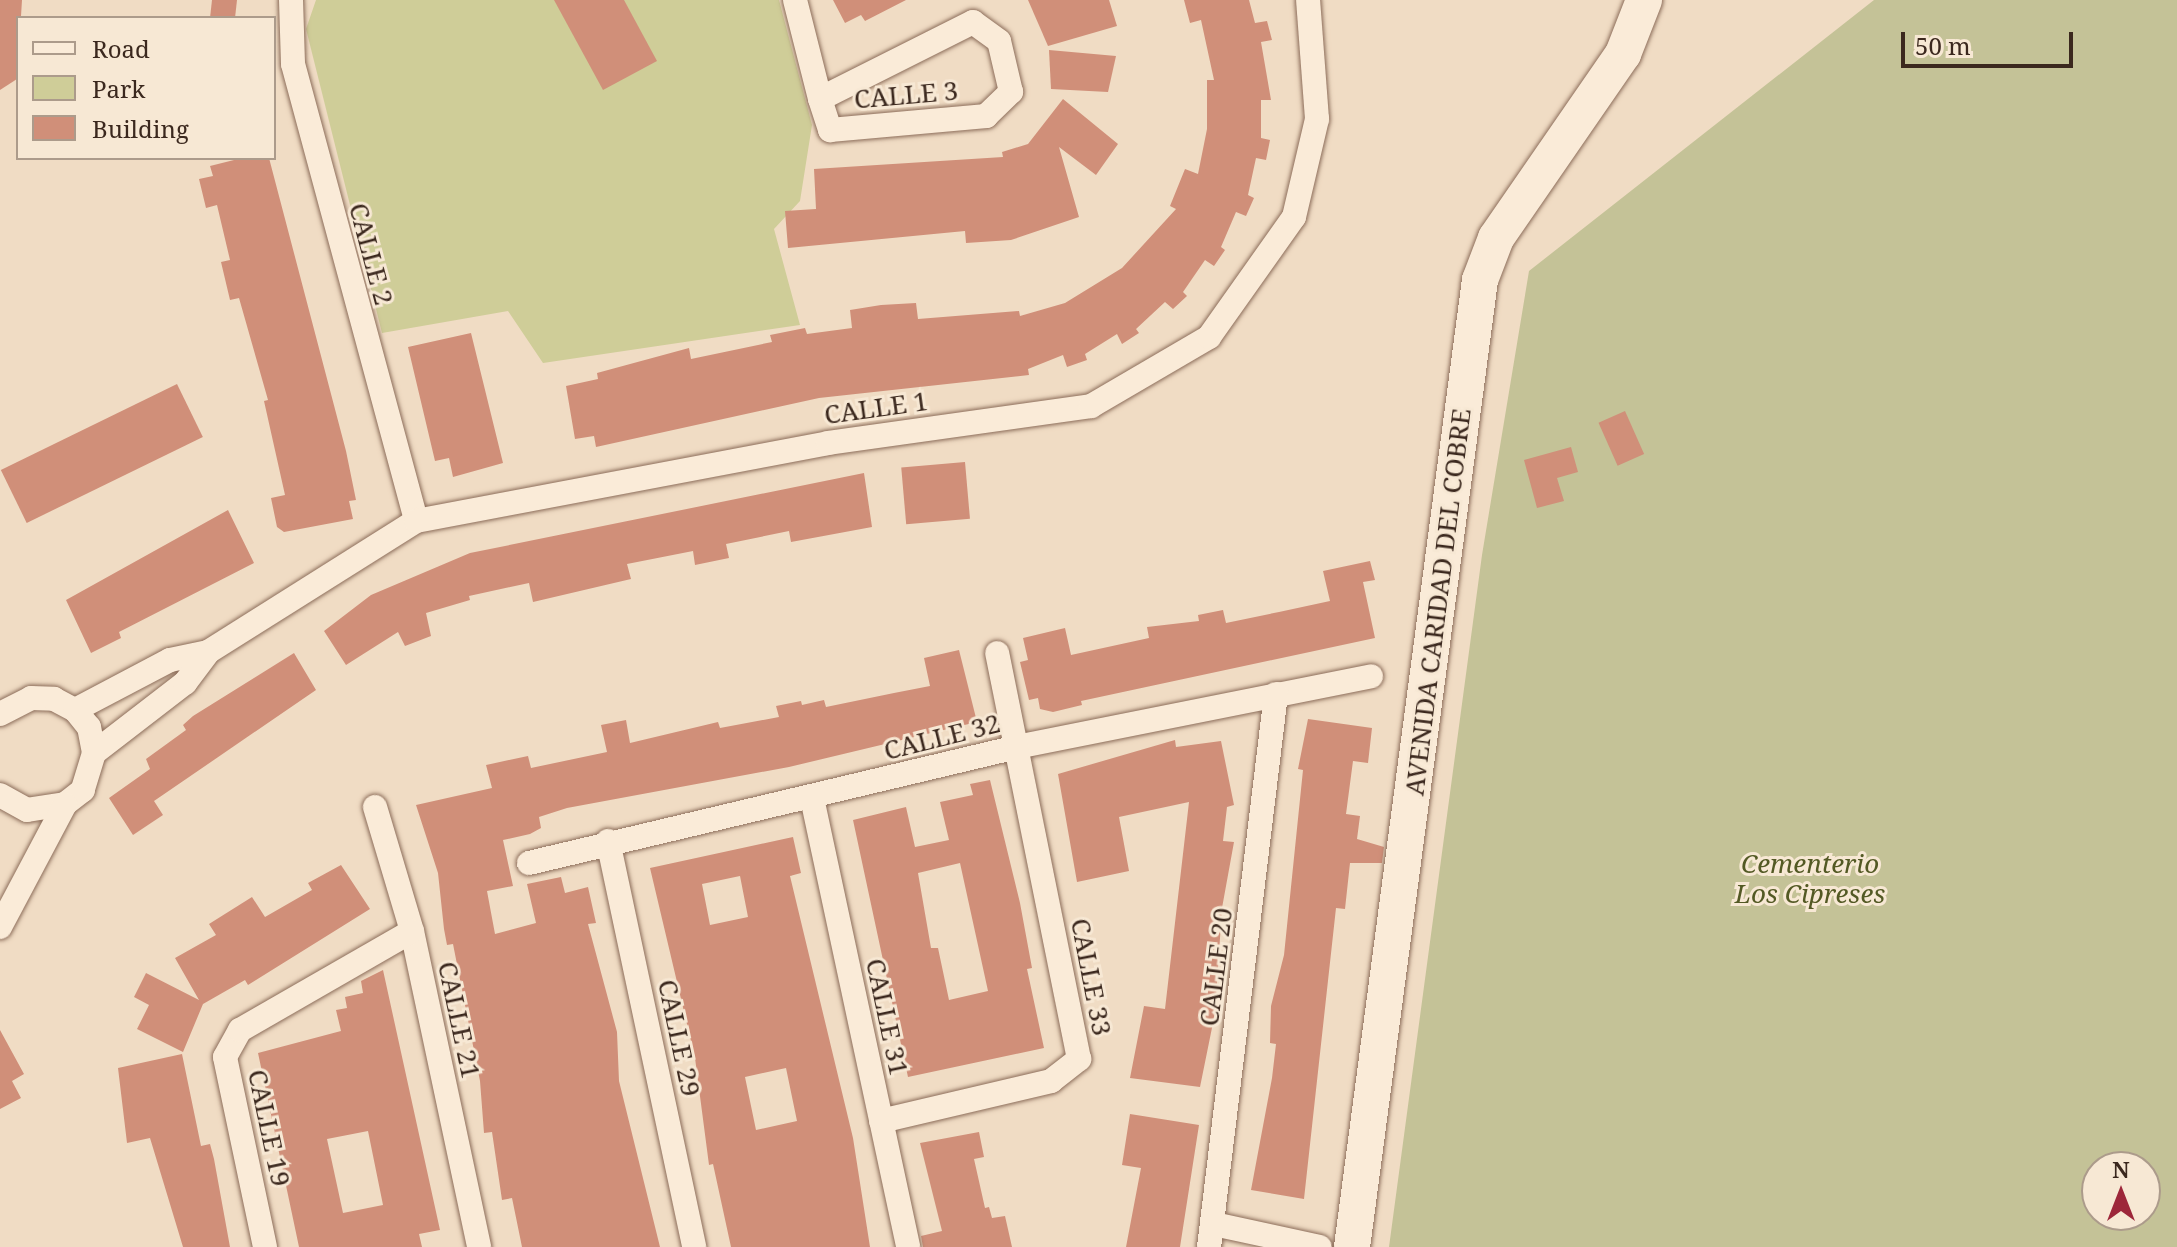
<!DOCTYPE html>
<style>
body{margin:0}
#map{position:relative;width:2177px;height:1247px;overflow:hidden;background:#f0dcc4;font-family:"Noto Serif",serif}
div>[style]{position:absolute}
.green>*{inset:0;background:#cfcd98}
.cemetery>*{inset:0;background:#c4c297}
.building>*{inset:0;background:#d08f79;transform-origin:0 0}
.roads{filter:drop-shadow(0 0 2px #8c6d5a) drop-shadow(0 0 2px #8c6d5a)}
.street>*{height:24px;margin:-12px;padding:0 12px;transform-origin:12px;border-radius:12px;background:#faebd8}
.secondary>*{height:36px;margin:-18px;padding:0 18px;transform-origin:18px;border-radius:18px;background:#faebd8}
span{translate:-50% -50%;white-space:nowrap;text-align:center;line-height:1.15;-webkit-text-stroke:6px #f7e8d4;paint-order:stroke}
.street-label{font-size:26px;color:#3b281e}
.park-label{font-size:26px;color:#535924;font-style:italic}
.legend{position:absolute;left:16px;top:16px;width:260px;height:144px;box-sizing:border-box;background:#f7e8d4;border:2px solid #ac9b8b;margin:0;padding:10px 14px;list-style:none;font-size:24px;color:#3b281e}
.legend li{display:flex;align-items:center;gap:16px;height:40px}
.legend b{width:40px;border:2px solid #ac9b8b}
.north{position:absolute;left:2081px;top:1151px;width:80px;height:80px;box-sizing:border-box;background:#f7e8d4;border:2px solid #ac9b8b;border-radius:50%;rotate:0deg;font-size:22px;font-weight:700;line-height:32px;text-align:center;color:#3b281e}
.north::after{content:'';display:block;margin:auto;width:28px;height:36px;background:#9d273a;clip-path:polygon(50% 0,100% 100%,50% 72%,0 100%)}
.scale{position:absolute;left:1901px;top:32px;width:172px;height:36px;box-sizing:border-box;border:4px solid #3b281e;border-top:0;padding-left:10px;font-size:24px;line-height:28px;white-space:nowrap;color:#3b281e;-webkit-text-stroke:6px #f7e8d4;paint-order:stroke}
</style>
<div id="map">
<div class="green">
<div style="clip-path:polygon(316px 0,779px 0,812px 125px,800px 201px,774px 229px,800px 325px,543px 363px,508px 311px,382px 333px,306px 29px)"></div>
</div>
<div class="cemetery">
<div style="clip-path:polygon(evenodd,1874px 0,2177px 0,2177px 1247px,1389px 1247px,1482px 555px,1529px 271px,1874px 0,2097px 1167px,2145px 1167px,2145px 1215px,2097px 1215px,2097px 1167px)"></div>
</div>
<div class="building">
<div style="clip-path:polygon(0 0,22px 0,17px 79px,0 90px)"></div>
<div style="clip-path:polygon(212px 0,237px 0,235px 18px,210px 18px)"></div>
<div style="clip-path:polygon(554px 0,624px 0,657px 61px,603px 90px)"></div>
<div style="clip-path:polygon(833px 0,906px 0,865px 21px,861px 15px,845px 23px)"></div>
<div style="clip-path:polygon(1028px 0,1109px 0,1117px 26px,1048px 46px)"></div>
<div style="clip-path:polygon(1184px 0,1249px 0,1255px 23px,1267px 21px,1272px 40px,1261px 42px,1271px 100px,1261px 100px,1261px 138px,1270px 140px,1266px 160px,1256px 158px,1248px 195px,1254px 198px,1246px 216px,1236px 212px,1221px 247px,1225px 250px,1214px 266px,1205px 260px,1183px 292px,1187px 296px,1173px 309px,1165px 302px,1136px 329px,1139px 333px,1122px 344px,1117px 334px,1085px 354px,1087px 360px,1067px 367px,1063px 355px,1028px 369px,1029px 375px,819px 398px,596px 447px,594px 436px,575px 439px,566px 386px,598px 379px,597px 373px,689px 348px,691px 359px,772px 342px,770px 335px,805px 328px,807px 334px,852px 328px,850px 310px,881px 305px,916px 303px,918px 319px,1019px 311px,1020px 316px,1065px 303px,1122px 268px,1176px 209px,1170px 206px,1185px 169px,1198px 174px,1207px 129px,1207px 80px,1214px 80px,1201px 20px,1190px 23px)"></div>
<div style="clip-path:polygon(1049px 50px,1116px 56px,1108px 92px,1051px 89px)"></div>
<div style="clip-path:polygon(1063px 99px,1118px 144px,1096px 175px,1059px 147px,1079px 217px,1011px 240px,966px 243px,965px 231px,788px 248px,785px 211px,816px 209px,814px 169px,1003px 157px,1002px 152px,1028px 144px)"></div>
<div style="clip-path:polygon(242px 158px,269px 158px,346px 451px,356px 500px,349px 501px,353px 519px,284px 532px,277px 527px,271px 498px,285px 495px,264px 401px,268px 400px,239px 298px,230px 300px,221px 262px,230px 260px,217px 205px,206px 208px,199px 179px,213px 176px,210px 166px)"></div>
<div style="clip-path:polygon(471px 333px,503px 463px,453px 477px,449px 458px,435px 461px,408px 347px)"></div>
<div style="left:177px;top:384px;width:59px;height:196px;rotate:64deg"></div>
<div style="left:1625px;top:411px;width:47px;height:29px;rotate:66deg"></div>
<div style="clip-path:polygon(1571px 447px,1578px 472px,1557px 478px,1564px 501px,1537px 508px,1524px 460px)"></div>
<div style="left:965px;top:462px;width:57px;height:64px;rotate:85deg"></div>
<div style="clip-path:polygon(864px 473px,872px 527px,791px 542px,789px 531px,726px 544px,729px 558px,695px 565px,693px 551px,627px 564px,631px 579px,533px 602px,529px 583px,469px 596px,470px 600px,426px 613px,431px 636px,405px 646px,398px 632px,346px 665px,324px 631px,371px 595px,470px 553px)"></div>
<div style="clip-path:polygon(228px 510px,254px 563px,119px 632px,121px 638px,91px 653px,66px 600px)"></div>
<div style="clip-path:polygon(1370px 561px,1375px 580px,1363px 582px,1375px 638px,1081px 701px,1082px 705px,1053px 712px,1040px 709px,1038px 698px,1029px 700px,1020px 662px,1028px 660px,1023px 638px,1065px 628px,1071px 655px,1149px 638px,1147px 627px,1199px 621px,1198px 615px,1223px 610px,1226px 623px,1279px 612px,1330px 601px,1323px 571px)"></div>
<div style="clip-path:polygon(959px 650px,977px 722px,789px 767px,567px 808px,539px 817px,541px 828px,530px 834px,503px 840px,513px 886px,487px 891px,495px 934px,536px 923px,527px 884px,561px 877px,565px 893px,588px 887px,596px 923px,588px 924px,617px 1032px,619px 1081px,660px 1247px,522px 1247px,512px 1198px,502px 1200px,492px 1132px,484px 1133px,480px 1081px,453px 944px,447px 945px,444px 929px,438px 873px,416px 805px,492px 788px,486px 765px,528px 756px,531px 768px,607px 752px,601px 725px,626px 720px,630px 743px,718px 722px,720px 728px,779px 717px,776px 706px,801px 701px,802px 705px,824px 700px,826px 707px,894px 693px,930px 686px,924px 658px)"></div>
<div style="clip-path:polygon(294px 653px,316px 690px,154px 801px,163px 815px,133px 835px,109px 798px,150px 769px,146px 759px,186px 730px,183px 725px,193px 716px)"></div>
<div style="clip-path:polygon(1308px 719px,1372px 728px,1368px 763px,1353px 761px,1346px 814px,1360px 816px,1357px 839px,1384px 847px,1382px 863px,1350px 863px,1345px 909px,1336px 908px,1304px 1199px,1251px 1190px,1272px 1078px,1276px 1044px,1270px 1043px,1271px 1006px,1284px 955px,1303px 770px,1298px 769px)"></div>
<div style="clip-path:polygon(1175px 740px,1176px 747px,1221px 741px,1234px 805px,1227px 807px,1223px 841px,1234px 842px,1222px 908px,1215px 1013px,1200px 1087px,1130px 1078px,1144px 1006px,1165px 1009px,1189px 802px,1119px 817px,1129px 871px,1077px 882px,1058px 774px)"></div>
<div style="clip-path:polygon(evenodd,990px 780px,1020px 903px,1032px 968px,1027px 969px,1044px 1048px,908px 1077px,853px 820px,906px 807px,915px 847px,949px 840px,940px 802px,973px 795px,970px 784px,990px 780px,960px 863px,988px 991px,949px 1000px,938px 948px,931px 948px,918px 873px,960px 863px)"></div>
<div style="clip-path:polygon(evenodd,793px 837px,801px 873px,790px 876px,853px 1138px,870px 1247px,731px 1247px,713px 1164px,709px 1165px,695px 1058px,650px 868px,793px 837px,740px 876px,748px 917px,710px 925px,702px 884px,740px 876px,793px 837px,786px 1068px,797px 1121px,756px 1130px,745px 1077px,786px 1068px)"></div>
<div style="clip-path:polygon(341px 865px,370px 909px,248px 985px,245px 980px,203px 1004px,183px 1052px,137px 1029px,149px 1005px,134px 997px,146px 973px,199px 1000px,175px 958px,216px 935px,209px 924px,252px 897px,265px 917px,312px 890px,308px 883px)"></div>
<div style="clip-path:polygon(evenodd,383px 970px,440px 1230px,419px 1234px,422px 1247px,299px 1247px,258px 1053px,341px 1031px,336px 1010px,347px 1008px,345px 997px,363px 993px,361px 981px,383px 970px,368px 1131px,383px 1205px,343px 1213px,327px 1139px,368px 1131px)"></div>
<div style="clip-path:polygon(0 1030px,24px 1074px,12px 1081px,21px 1098px,0 1109px)"></div>
<div style="clip-path:polygon(182px 1054px,201px 1146px,210px 1144px,214px 1159px,230px 1247px,183px 1247px,150px 1138px,127px 1143px,118px 1068px)"></div>
<div style="clip-path:polygon(1130px 1114px,1199px 1125px,1180px 1247px,1126px 1247px,1141px 1168px,1122px 1165px)"></div>
<div style="clip-path:polygon(979px 1132px,984px 1157px,974px 1159px,985px 1208px,989px 1207px,992px 1218px,1005px 1216px,1012px 1247px,923px 1247px,921px 1236px,942px 1231px,920px 1143px)"></div>
</div>
<div class="roads">
<div class="street">
<div style="left:291px;top:0;width:64px;rotate:88.2deg"></div>
<div style="left:293px;top:64px;width:473px;rotate:74.9deg"></div>
<div style="left:795px;top:0;width:102px;rotate:75.8deg"></div>
<div style="left:820px;top:99px;width:33px;rotate:72deg"></div>
<div style="left:830px;top:130px;width:157px;rotate:-5.1deg"></div>
<div style="left:986px;top:116px;width:35px;rotate:-44deg"></div>
<div style="left:1011px;top:92px;width:52px;rotate:-103.2deg"></div>
<div style="left:999px;top:41px;width:32px;rotate:-144deg"></div>
<div style="left:973px;top:22px;width:171px;rotate:153.3deg"></div>
<div style="left:75px;top:710px;width:107px;rotate:-27.8deg"></div>
<div style="left:170px;top:660px;width:39px;rotate:-12deg"></div>
<div style="left:208px;top:652px;width:246px;rotate:-32.2deg"></div>
<div style="left:416px;top:521px;width:419px;rotate:-10.7deg"></div>
<div style="left:828px;top:443px;width:266px;rotate:-8deg"></div>
<div style="left:1091px;top:406px;width:137px;rotate:-30.3deg"></div>
<div style="left:1209px;top:337px;width:147px;rotate:-54.7deg"></div>
<div style="left:1294px;top:217px;width:101px;rotate:-76.8deg"></div>
<div style="left:1317px;top:119px;width:119px;rotate:-94.3deg"></div>
<div style="left:0;top:714px;width:35px;rotate:-27deg"></div>
<div style="left:31px;top:698px;width:23px;rotate:2deg"></div>
<div style="left:54px;top:699px;width:24px;rotate:28deg"></div>
<div style="left:75px;top:710px;width:22px;rotate:51deg"></div>
<div style="left:89px;top:727px;width:26px;rotate:79deg"></div>
<div style="left:94px;top:753px;width:39px;rotate:107deg"></div>
<div style="left:83px;top:790px;width:23px;rotate:142deg"></div>
<div style="left:65px;top:804px;width:38px;rotate:171deg"></div>
<div style="left:27px;top:810px;width:31px;rotate:-151deg"></div>
<div style="left:94px;top:753px;width:115px;rotate:-37.6deg"></div>
<div style="left:185px;top:683px;width:39px;rotate:-53deg"></div>
<div style="left:812px;top:798px;width:459px;rotate:77.9deg"></div>
<div style="left:375px;top:807px;width:129px;rotate:73.4deg"></div>
<div style="left:412px;top:931px;width:323px;rotate:78deg"></div>
<div style="left:608px;top:841px;width:415px;rotate:78deg"></div>
<div style="left:529px;top:863px;width:502px;rotate:-13.37deg"></div>
<div style="left:1017px;top:747px;width:361px;rotate:-11.3deg"></div>
<div style="left:0;top:927px;width:139px;rotate:-62.1deg"></div>
<div style="left:881px;top:1121px;width:175px;rotate:-13.2deg"></div>
<div style="left:1051px;top:1081px;width:36px;rotate:-38deg"></div>
<div style="left:1079px;top:1059px;width:414px;rotate:-101.4deg"></div>
<div style="left:1214px;top:1224px;width:108px;rotate:12.2deg"></div>
<div style="left:265px;top:1247px;width:194px;rotate:-101.9deg"></div>
<div style="left:225px;top:1057px;width:31px;rotate:-61deg"></div>
<div style="left:240px;top:1030px;width:198px;rotate:-29.9deg"></div>
<div style="left:1209px;top:1247px;width:557px;rotate:-83.09deg"></div>
</div>
<div class="secondary">
<div style="left:1352px;top:1247px;width:975px;rotate:-82.46deg"></div>
<div style="left:1480px;top:280px;width:45px;rotate:-69.1deg"></div>
<div style="left:1496px;top:238px;width:224px;rotate:-55.4deg"></div>
<div style="left:1623px;top:54px;width:58px;rotate:-68.7deg"></div>
</div>
</div>
<div class="street-label">
<span style="left:906px;top:95px;rotate:-5deg">CALLE 3</span>
<span style="left:371px;top:254px;rotate:75deg">CALLE 2</span>
<span style="left:876px;top:408px;rotate:-8deg">CALLE 1</span>
<span style="left:1438px;top:602px;rotate:-83deg">AVENIDA CARIDAD DEL COBRE</span>
<span style="left:942px;top:737px;rotate:-14deg">CALLE 32</span>
<span style="left:1216px;top:967px;rotate:-83deg">CALLE 20</span>
<span style="left:1091px;top:977px;rotate:79deg">CALLE 33</span>
<span style="left:887px;top:1017px;rotate:78deg">CALLE 31</span>
<span style="left:459px;top:1020px;rotate:78deg">CALLE 21</span>
<span style="left:679px;top:1038px;rotate:78deg">CALLE 29</span>
<span style="left:269px;top:1128px;rotate:78deg">CALLE 19</span>
</div>
<div class="park-label">
<span style="left:1810px;top:879px">Cementerio<br>Los Cipreses</span>
</div>
<ul class="legend">
<li><b style="height:10px;background:#faebd8"></b>Road</li>
<li><b style="height:22px;background:#cfcd98"></b>Park</li>
<li><b style="height:22px;background:#d08f79"></b>Building</li>
</ul>
<div class="north">N</div>
<div class="scale">50 m</div>
</div>
